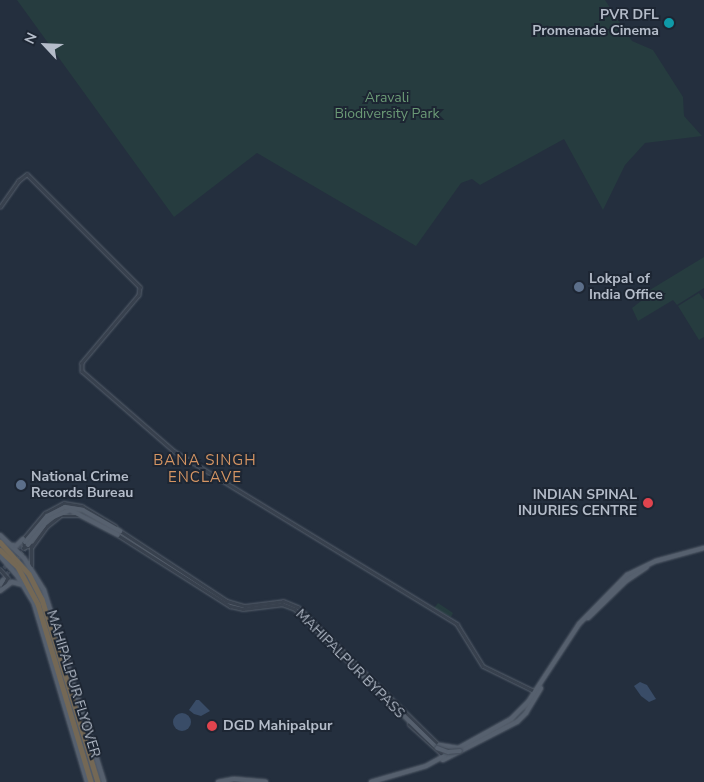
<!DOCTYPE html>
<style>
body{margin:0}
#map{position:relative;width:704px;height:782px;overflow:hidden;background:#242f3e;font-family:"Nunito Sans",sans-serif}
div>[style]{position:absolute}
.green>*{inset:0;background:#263c3f}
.water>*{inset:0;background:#394c67}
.round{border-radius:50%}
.major-tunnel>*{height:4px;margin-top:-2px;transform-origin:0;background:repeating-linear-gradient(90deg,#3a4453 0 4px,transparent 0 6px)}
.roads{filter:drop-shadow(0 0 1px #565f6c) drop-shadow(0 0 1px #565f6c)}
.minor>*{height:2.5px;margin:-1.25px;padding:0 1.25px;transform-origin:1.25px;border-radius:1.25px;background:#38414e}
.major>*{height:4px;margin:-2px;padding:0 2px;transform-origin:2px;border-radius:2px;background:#56606e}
.highway>*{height:4.5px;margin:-2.25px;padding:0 2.25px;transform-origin:2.25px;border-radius:2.25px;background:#746855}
.bridges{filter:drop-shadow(0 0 1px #414a57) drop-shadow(0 0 1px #414a57)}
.major-bridge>*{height:4px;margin:-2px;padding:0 2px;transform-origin:2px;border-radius:2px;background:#56606e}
.dots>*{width:14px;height:14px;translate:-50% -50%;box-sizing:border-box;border:2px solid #1d2633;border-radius:50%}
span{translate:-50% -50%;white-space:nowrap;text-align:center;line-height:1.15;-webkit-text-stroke:4px #1d2633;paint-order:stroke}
.poi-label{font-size:14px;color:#b4bcc9;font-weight:700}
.right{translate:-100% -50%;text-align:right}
.left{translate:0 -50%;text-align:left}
.park-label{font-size:14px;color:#6b9a76}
.street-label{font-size:14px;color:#b4bcc9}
.neighbourhood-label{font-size:15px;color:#d59563;letter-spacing:1px}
.north{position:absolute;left:20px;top:20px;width:50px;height:50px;-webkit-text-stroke:4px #1d2633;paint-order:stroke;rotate:295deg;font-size:14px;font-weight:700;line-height:20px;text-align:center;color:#b4bcc9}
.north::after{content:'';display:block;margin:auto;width:18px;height:22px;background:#b4bcc9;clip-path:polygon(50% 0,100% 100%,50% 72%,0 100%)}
</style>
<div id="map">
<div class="green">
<div style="clip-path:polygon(17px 0,605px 0,632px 41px,653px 50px,683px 97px,684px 116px,702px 136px,645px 143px,625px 165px,603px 210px,564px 139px,480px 185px,472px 179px,461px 183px,416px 246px,257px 153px,174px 217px)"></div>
<div style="clip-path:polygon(704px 257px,704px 288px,677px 305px,673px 300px,638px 321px,632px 308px,641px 301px,640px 296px)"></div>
<div style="clip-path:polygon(699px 293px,704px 300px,704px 337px,699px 340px,678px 306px)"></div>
<div style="clip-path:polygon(438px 603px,453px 613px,451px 617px,434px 608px)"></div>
</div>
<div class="water">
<div style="clip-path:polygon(640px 682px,647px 685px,656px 699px,649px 702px,641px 696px,634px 686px)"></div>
<div style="clip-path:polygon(196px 700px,199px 700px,210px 711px,201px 716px,194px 714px,189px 710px)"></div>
<div class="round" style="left:173px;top:713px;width:18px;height:18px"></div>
</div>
<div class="major-tunnel">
<div style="left:12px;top:558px;width:21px;rotate:-51deg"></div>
<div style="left:0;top:573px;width:13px;rotate:-51deg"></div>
<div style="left:3px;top:580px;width:42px;rotate:-54.8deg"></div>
</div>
<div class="roads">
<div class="minor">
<div style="left:0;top:207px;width:32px;rotate:-55deg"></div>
<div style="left:18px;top:181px;width:11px;rotate:-38deg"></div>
<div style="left:27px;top:174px;width:160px;rotate:45deg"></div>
<div style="left:140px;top:287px;width:8px;rotate:97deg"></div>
<div style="left:139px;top:295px;width:89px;rotate:130deg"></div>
<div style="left:82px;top:363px;width:8px;rotate:90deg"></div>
<div style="left:82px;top:371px;width:122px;rotate:41deg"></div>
<div style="left:174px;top:451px;width:332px;rotate:31.4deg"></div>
<div style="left:457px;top:624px;width:49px;rotate:58.2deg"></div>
<div style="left:483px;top:666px;width:59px;rotate:26.1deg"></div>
<div style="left:119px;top:530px;width:129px;rotate:33.3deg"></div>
<div style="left:227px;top:601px;width:19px;rotate:16deg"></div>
<div style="left:245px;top:606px;width:38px;rotate:-7deg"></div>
<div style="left:283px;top:601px;width:16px;rotate:22deg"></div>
<div style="left:298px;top:607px;width:199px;rotate:44.4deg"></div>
<div style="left:118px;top:535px;width:133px;rotate:32.4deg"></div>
<div style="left:230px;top:606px;width:13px;rotate:13deg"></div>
<div style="left:243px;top:609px;width:39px;rotate:-7deg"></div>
<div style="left:282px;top:604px;width:14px;rotate:21deg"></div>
<div style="left:295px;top:609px;width:91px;rotate:44.6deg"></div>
<div style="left:32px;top:545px;width:9px;rotate:159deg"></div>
<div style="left:24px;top:548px;width:9px;rotate:-96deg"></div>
<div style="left:23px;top:539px;width:34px;rotate:-50deg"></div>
<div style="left:45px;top:513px;width:21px;rotate:-28deg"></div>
<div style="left:64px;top:503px;width:18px;rotate:9deg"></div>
<div style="left:82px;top:506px;width:39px;rotate:31deg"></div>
<div style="left:31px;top:566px;width:18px;rotate:-90deg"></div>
<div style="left:31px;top:548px;width:27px;rotate:-54deg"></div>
<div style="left:47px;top:526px;width:16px;rotate:-38deg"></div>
<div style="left:60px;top:516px;width:19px"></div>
<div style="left:0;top:569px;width:12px;rotate:48deg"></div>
<div style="left:8px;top:578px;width:10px;rotate:119deg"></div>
<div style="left:409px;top:724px;width:47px;rotate:42.4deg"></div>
</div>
<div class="major">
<div style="left:0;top:535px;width:33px;rotate:44deg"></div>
<div style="left:24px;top:558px;width:38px;rotate:58deg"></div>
<div style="left:44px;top:590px;width:201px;rotate:72.6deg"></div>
<div style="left:25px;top:542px;width:34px;rotate:-50deg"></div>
<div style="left:47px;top:516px;width:20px;rotate:-27deg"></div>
<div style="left:65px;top:507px;width:18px;rotate:9deg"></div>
<div style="left:83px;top:510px;width:43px;rotate:29.6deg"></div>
<div style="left:11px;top:545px;width:5px;rotate:11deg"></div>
<div style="left:16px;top:546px;width:10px;rotate:-45deg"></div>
<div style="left:28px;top:545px;width:33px;rotate:-51deg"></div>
<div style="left:49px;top:519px;width:23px;rotate:-23deg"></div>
<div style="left:70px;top:510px;width:54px;rotate:27.5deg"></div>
<div style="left:0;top:556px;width:28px;rotate:49deg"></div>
<div style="left:18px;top:577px;width:31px;rotate:59deg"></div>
<div style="left:34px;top:604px;width:186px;rotate:73.4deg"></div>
<div style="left:0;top:584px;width:5px;rotate:-53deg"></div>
<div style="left:0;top:591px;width:15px;rotate:-37deg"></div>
<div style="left:12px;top:582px;width:11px;rotate:15deg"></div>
<div style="left:588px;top:618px;width:53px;rotate:-44.2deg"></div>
<div style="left:626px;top:581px;width:25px;rotate:-34deg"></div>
<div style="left:360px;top:673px;width:107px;rotate:44.2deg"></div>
<div style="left:439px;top:745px;width:19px;rotate:9deg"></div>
<div style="left:443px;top:760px;width:83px;rotate:-27.2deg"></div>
<div style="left:517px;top:722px;width:13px;rotate:-45deg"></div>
<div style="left:526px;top:713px;width:29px;rotate:-59deg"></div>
<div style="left:218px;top:782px;width:16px;rotate:-11deg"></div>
<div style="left:234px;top:779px;width:32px;rotate:5deg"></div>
<div style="left:371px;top:782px;width:57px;rotate:-16.2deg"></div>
<div style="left:426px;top:766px;width:97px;rotate:-28.9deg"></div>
<div style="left:511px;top:719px;width:24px;rotate:-45deg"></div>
<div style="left:528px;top:702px;width:93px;rotate:-56.8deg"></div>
<div style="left:579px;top:624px;width:69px;rotate:-45.6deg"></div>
<div style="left:627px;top:575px;width:32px;rotate:-26deg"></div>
<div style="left:656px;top:561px;width:50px;rotate:-15.2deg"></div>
</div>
<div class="highway">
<div style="left:0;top:542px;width:43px;rotate:47.8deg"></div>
<div style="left:29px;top:574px;width:28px;rotate:63deg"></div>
<div style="left:42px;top:599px;width:191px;rotate:73deg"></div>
<div style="left:0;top:550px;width:25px;rotate:43deg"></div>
<div style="left:18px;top:567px;width:42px;rotate:61.6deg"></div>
<div style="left:38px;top:604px;width:186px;rotate:73.4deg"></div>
<div style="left:61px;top:650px;width:11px;rotate:56deg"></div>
</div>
</div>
<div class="bridges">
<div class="major-bridge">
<div style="left:437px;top:748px;width:12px;rotate:20deg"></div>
<div style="left:448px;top:752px;width:12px;rotate:-5deg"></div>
</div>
</div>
<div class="dots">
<div style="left:669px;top:23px;background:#0f9aa8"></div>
<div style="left:579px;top:287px;background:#5c6f8a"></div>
<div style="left:21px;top:485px;background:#5c6f8a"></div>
<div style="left:648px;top:503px;background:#e0444e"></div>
<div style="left:212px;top:726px;background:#e0444e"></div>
</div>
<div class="poi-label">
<span class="right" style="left:659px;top:23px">PVR DFL<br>Promenade Cinema</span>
<span class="left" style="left:589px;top:287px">Lokpal of<br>India Office</span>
<span class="left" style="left:31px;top:485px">National Crime<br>Records Bureau</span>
<span class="right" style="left:637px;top:503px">INDIAN SPINAL<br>INJURIES CENTRE</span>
<span class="left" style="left:223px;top:726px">DGD Mahipalpur</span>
</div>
<div class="park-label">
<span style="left:387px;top:106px">Aravali<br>Biodiversity Park</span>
</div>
<div class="street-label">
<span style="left:350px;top:664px;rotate:45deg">MAHIPALPUR BYPASS</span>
<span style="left:73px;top:684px;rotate:73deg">MAHIPALPUR FLYOVER</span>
</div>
<div class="neighbourhood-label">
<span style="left:205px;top:469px">BANA SINGH<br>ENCLAVE</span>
</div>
<div class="north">N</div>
</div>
